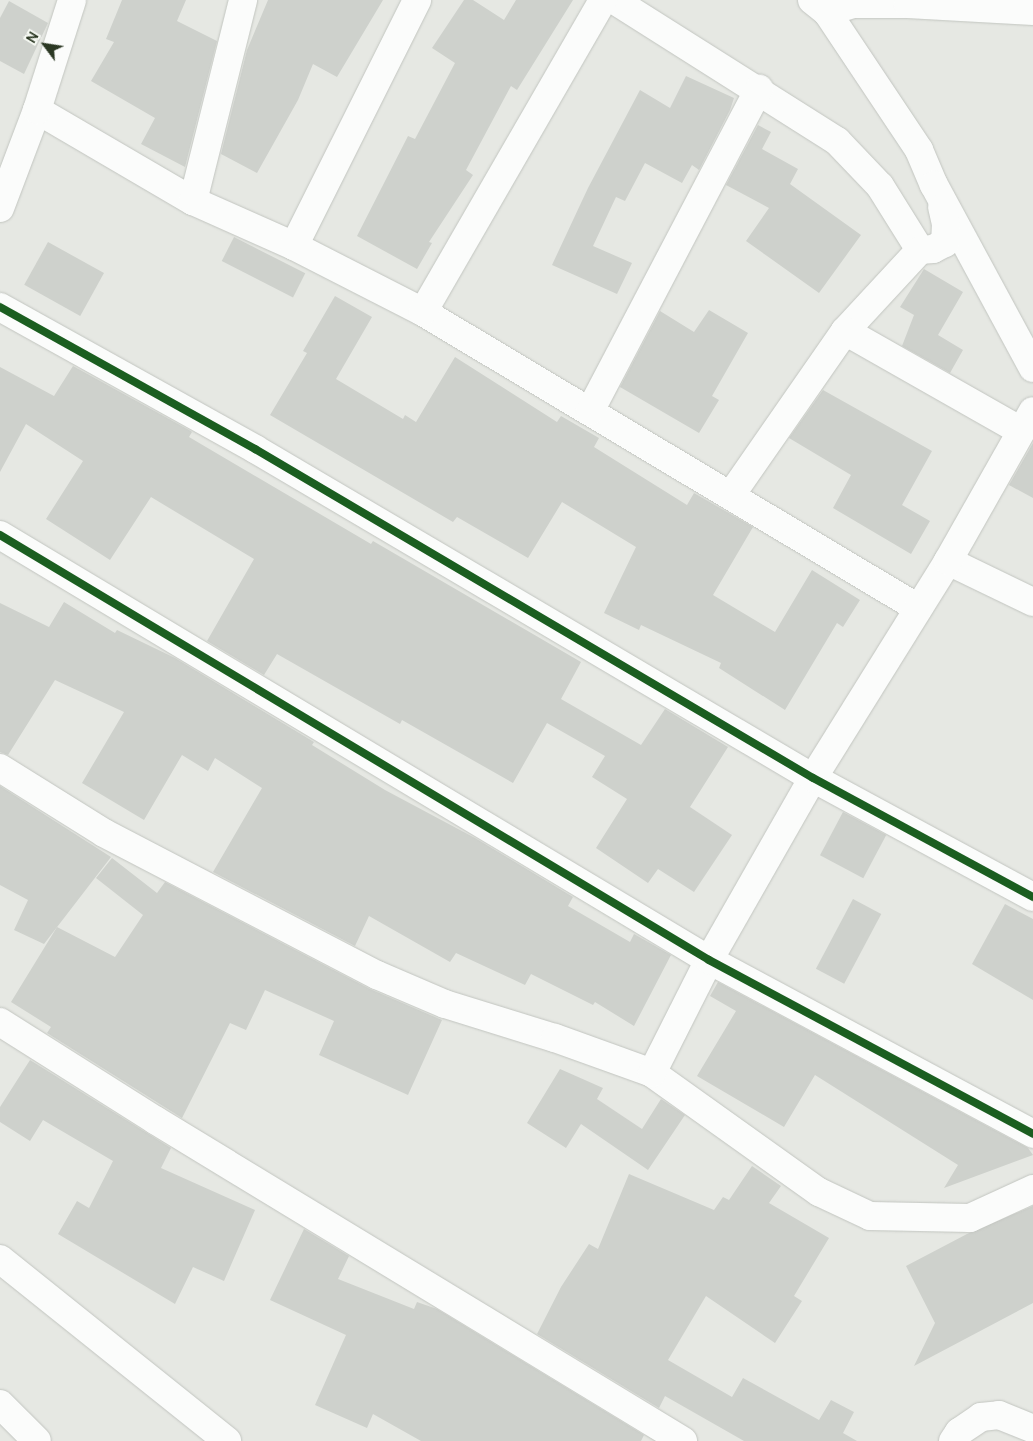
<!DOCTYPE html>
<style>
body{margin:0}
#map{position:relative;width:1033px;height:1441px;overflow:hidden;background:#e6e8e3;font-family:Manrope,sans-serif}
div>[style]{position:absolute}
.building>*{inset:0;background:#ced1cc;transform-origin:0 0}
.roads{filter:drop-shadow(0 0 1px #c2c5c0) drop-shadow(0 0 1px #c2c5c0)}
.street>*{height:28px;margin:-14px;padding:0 14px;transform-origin:14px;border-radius:14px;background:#fbfcfb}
.cycleway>*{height:8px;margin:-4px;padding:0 4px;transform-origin:4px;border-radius:4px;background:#1b5e20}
span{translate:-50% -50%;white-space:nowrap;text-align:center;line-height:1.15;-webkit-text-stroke:4px #f4f7f1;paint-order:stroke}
.north{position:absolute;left:20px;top:20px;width:50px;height:50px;-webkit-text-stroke:4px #f4f7f1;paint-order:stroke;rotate:301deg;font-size:14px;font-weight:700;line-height:20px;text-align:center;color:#2b3823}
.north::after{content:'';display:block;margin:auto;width:18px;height:22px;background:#2b3823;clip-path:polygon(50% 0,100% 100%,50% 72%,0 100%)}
</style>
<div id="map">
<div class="building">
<div style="clip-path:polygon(122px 0,186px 0,177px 21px,217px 41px,185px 167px,141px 144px,155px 118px,91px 81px,114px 42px,106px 39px)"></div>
<div style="clip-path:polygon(268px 0,383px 0,337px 77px,313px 64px,298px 100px,257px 173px,221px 154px,247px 50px)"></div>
<div style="clip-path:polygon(464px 0,473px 0,504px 20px,516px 0,573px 0,517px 90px,511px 86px,466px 170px,473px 175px,429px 242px,432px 243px,417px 269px,357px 236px,408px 136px,415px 139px,455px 63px,432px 48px)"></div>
<div style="clip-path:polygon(9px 1px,48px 23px,24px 74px,0 61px,0 18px)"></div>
<div style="clip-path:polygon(686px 76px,734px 98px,730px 110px,699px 170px,692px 165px,682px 183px,645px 163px,625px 201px,616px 197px,593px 246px,632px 263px,617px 294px,552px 265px,588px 188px,640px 90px,670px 108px)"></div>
<div style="clip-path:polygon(758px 125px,771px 132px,762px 149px,798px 169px,790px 184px,861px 235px,819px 293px,746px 241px,769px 208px,726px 185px)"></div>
<div style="left:234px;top:237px;width:80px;height:27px;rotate:27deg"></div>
<div style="left:48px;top:242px;width:64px;height:49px;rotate:29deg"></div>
<div style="clip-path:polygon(924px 269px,963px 292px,938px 335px,963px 350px,950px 373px,902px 346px,914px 315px,900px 307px)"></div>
<div style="clip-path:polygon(335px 296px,372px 317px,336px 379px,403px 419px,405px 415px,416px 422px,455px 357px,557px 422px,561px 416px,599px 438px,594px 447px,687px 505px,694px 493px,753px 527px,713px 595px,775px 632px,812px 570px,860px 600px,843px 627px,837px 623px,785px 710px,719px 668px,721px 663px,641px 625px,639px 630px,604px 613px,636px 547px,562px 502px,528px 558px,457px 517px,453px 522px,270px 415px,307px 353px,303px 351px)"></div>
<div style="clip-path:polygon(709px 310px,748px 333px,712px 396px,719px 400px,699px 433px,620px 387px,660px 311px,694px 332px)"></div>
<div style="clip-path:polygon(73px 366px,189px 430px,192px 432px,189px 437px,371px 544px,373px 541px,581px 662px,561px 699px,641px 745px,665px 709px,728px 747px,690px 807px,732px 835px,694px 892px,658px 869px,648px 883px,596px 848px,627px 799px,592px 777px,605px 756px,547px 723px,513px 783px,402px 720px,400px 724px,277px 654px,264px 675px,207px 641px,254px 559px,151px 497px,110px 560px,46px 519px,83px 461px,26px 424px,0 472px,0 367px,54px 396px)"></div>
<div style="clip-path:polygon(823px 390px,932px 451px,902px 505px,930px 521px,911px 554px,833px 508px,851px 475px,789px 438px)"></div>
<div style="clip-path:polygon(1033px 443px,1033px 498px,1009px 485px)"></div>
<div style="clip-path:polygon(64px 602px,115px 633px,117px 630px,175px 658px,314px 742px,312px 745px,385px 790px,475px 838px,573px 897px,568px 906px,630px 942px,634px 934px,671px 955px,634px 1026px,595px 1002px,593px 1005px,531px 974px,525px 985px,456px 953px,450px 962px,369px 916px,355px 946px,213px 872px,262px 788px,215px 758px,208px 771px,182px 755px,144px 820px,82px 783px,124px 712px,55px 680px,8px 755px,0 752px,0 603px,49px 627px)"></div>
<div style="clip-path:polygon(0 786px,111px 857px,44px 944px,14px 930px,28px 900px,0 885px)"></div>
<div style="left:843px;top:812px;width:49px;height:49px;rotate:28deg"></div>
<div style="clip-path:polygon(112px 858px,157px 893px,165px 882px,370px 989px,442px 1020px,408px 1095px,319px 1055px,334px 1021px,265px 990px,246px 1030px,230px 1023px,182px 1118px,47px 1033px,51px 1027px,11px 1002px,57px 927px,115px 957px,143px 915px,96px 878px)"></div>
<div style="left:853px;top:899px;width:32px;height:79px;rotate:28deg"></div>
<div style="clip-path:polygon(1005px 904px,1033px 919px,1033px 1000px,972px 964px)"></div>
<div style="clip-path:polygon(718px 982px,1028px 1148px,1033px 1155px,944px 1188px,958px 1165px,815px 1075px,784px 1127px,697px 1076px,736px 1011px,710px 996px)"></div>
<div style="clip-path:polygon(30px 1060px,171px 1148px,161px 1168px,255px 1210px,224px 1281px,193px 1267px,175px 1304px,58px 1234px,77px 1201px,89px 1208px,113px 1161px,43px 1120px,30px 1141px,0 1122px,0 1107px)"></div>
<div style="clip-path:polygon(560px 1069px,603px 1088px,597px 1099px,642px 1129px,661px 1099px,685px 1115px,648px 1170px,581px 1124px,566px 1148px,527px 1123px)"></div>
<div style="clip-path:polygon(752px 1166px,781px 1186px,769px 1203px,829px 1238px,794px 1296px,802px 1301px,775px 1343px,706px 1296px,668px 1360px,732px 1397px,743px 1378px,819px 1420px,831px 1400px,854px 1412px,843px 1433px,857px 1441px,744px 1441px,665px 1396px,659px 1408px,537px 1334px,561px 1287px,589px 1244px,598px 1249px,629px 1174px,714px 1210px,723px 1197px,729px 1200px)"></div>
<div style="clip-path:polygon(1033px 1206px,1033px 1303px,914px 1366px,935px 1323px,906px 1266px,967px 1234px)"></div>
<div style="clip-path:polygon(304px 1229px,349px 1256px,338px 1279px,414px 1309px,417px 1302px,437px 1309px,644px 1435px,641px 1441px,421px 1441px,373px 1414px,367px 1428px,315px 1405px,346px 1335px,270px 1300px)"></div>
</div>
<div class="roads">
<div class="street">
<div style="left:614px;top:0;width:264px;rotate:32.3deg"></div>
<div style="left:837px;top:141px;width:62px;rotate:46.3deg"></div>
<div style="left:880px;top:186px;width:75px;rotate:58deg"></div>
<div style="left:812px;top:0;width:19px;rotate:39deg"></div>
<div style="left:827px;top:12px;width:166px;rotate:56.3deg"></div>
<div style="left:919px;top:150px;width:38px;rotate:67deg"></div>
<div style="left:934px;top:185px;width:208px;rotate:61.6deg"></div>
<div style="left:827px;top:0;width:12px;rotate:90deg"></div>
<div style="left:827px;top:12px;width:27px;rotate:-17deg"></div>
<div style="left:853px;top:4px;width:55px"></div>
<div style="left:908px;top:4px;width:125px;rotate:3.2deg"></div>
<div style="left:37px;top:110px;width:181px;rotate:30.3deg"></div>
<div style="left:193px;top:201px;width:111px;rotate:24deg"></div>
<div style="left:294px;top:246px;width:145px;rotate:27.1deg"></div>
<div style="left:423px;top:312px;width:577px;rotate:30.88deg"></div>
<div style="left:193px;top:201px;width:207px;rotate:-76deg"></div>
<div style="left:0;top:208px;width:105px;rotate:-69.3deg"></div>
<div style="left:37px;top:110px;width:115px;rotate:-72.3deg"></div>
<div style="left:294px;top:246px;width:275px;rotate:-63.4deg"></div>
<div style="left:0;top:307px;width:292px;rotate:29.1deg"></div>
<div style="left:255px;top:449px;width:648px;rotate:30.52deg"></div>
<div style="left:813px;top:778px;width:250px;rotate:28.4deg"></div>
<div style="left:423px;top:312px;width:360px;rotate:-60deg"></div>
<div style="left:845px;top:331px;width:110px;rotate:-47.2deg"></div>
<div style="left:920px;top:250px;width:13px;rotate:-4deg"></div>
<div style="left:933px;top:249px;width:13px;rotate:-27deg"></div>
<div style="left:945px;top:243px;width:19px;rotate:-87deg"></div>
<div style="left:946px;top:224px;width:17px;rotate:-103deg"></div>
<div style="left:590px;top:411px;width:364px;rotate:-62.3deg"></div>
<div style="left:731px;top:495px;width:200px;rotate:-55.2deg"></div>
<div style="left:845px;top:331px;width:202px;rotate:29.6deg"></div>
<div style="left:0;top:535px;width:827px;rotate:30.94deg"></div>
<div style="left:709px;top:960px;width:368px;rotate:28.2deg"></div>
<div style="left:948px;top:561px;width:94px;rotate:25.8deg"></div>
<div style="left:0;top:768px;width:123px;rotate:32deg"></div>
<div style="left:104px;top:833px;width:308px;rotate:27.5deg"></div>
<div style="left:377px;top:975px;width:74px;rotate:23.1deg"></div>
<div style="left:445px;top:1004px;width:115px;rotate:17.2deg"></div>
<div style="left:555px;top:1038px;width:103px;rotate:19.8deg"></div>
<div style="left:652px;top:1073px;width:205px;rotate:35.5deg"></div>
<div style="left:819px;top:1192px;width:56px;rotate:25.2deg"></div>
<div style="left:870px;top:1216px;width:100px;rotate:1.1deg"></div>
<div style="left:970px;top:1218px;width:69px;rotate:-24.7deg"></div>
<div style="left:0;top:1022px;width:183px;rotate:32.3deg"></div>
<div style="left:155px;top:1120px;width:618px;rotate:31.3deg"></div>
<div style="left:652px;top:1073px;width:127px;rotate:-63.2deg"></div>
<div style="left:709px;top:960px;width:210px;rotate:-60.3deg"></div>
<div style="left:813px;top:778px;width:256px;rotate:-58.1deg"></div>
<div style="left:948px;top:561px;width:172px;rotate:-60.5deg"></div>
<div style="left:0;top:1259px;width:291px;rotate:38.7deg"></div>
<div style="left:0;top:1404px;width:52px;rotate:45deg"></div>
<div style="left:953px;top:1441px;width:11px;rotate:-56deg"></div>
<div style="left:959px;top:1432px;width:27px;rotate:-34deg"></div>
<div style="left:981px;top:1417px;width:18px;rotate:-6deg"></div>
<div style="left:999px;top:1415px;width:37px;rotate:22deg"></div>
</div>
</div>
<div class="cycleway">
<div style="left:0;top:307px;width:292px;rotate:29.1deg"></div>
<div style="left:255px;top:449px;width:648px;rotate:30.52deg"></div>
<div style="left:813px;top:778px;width:250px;rotate:28.4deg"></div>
<div style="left:0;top:535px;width:827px;rotate:30.94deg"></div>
<div style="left:709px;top:960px;width:368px;rotate:28.2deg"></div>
</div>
<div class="north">N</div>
</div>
